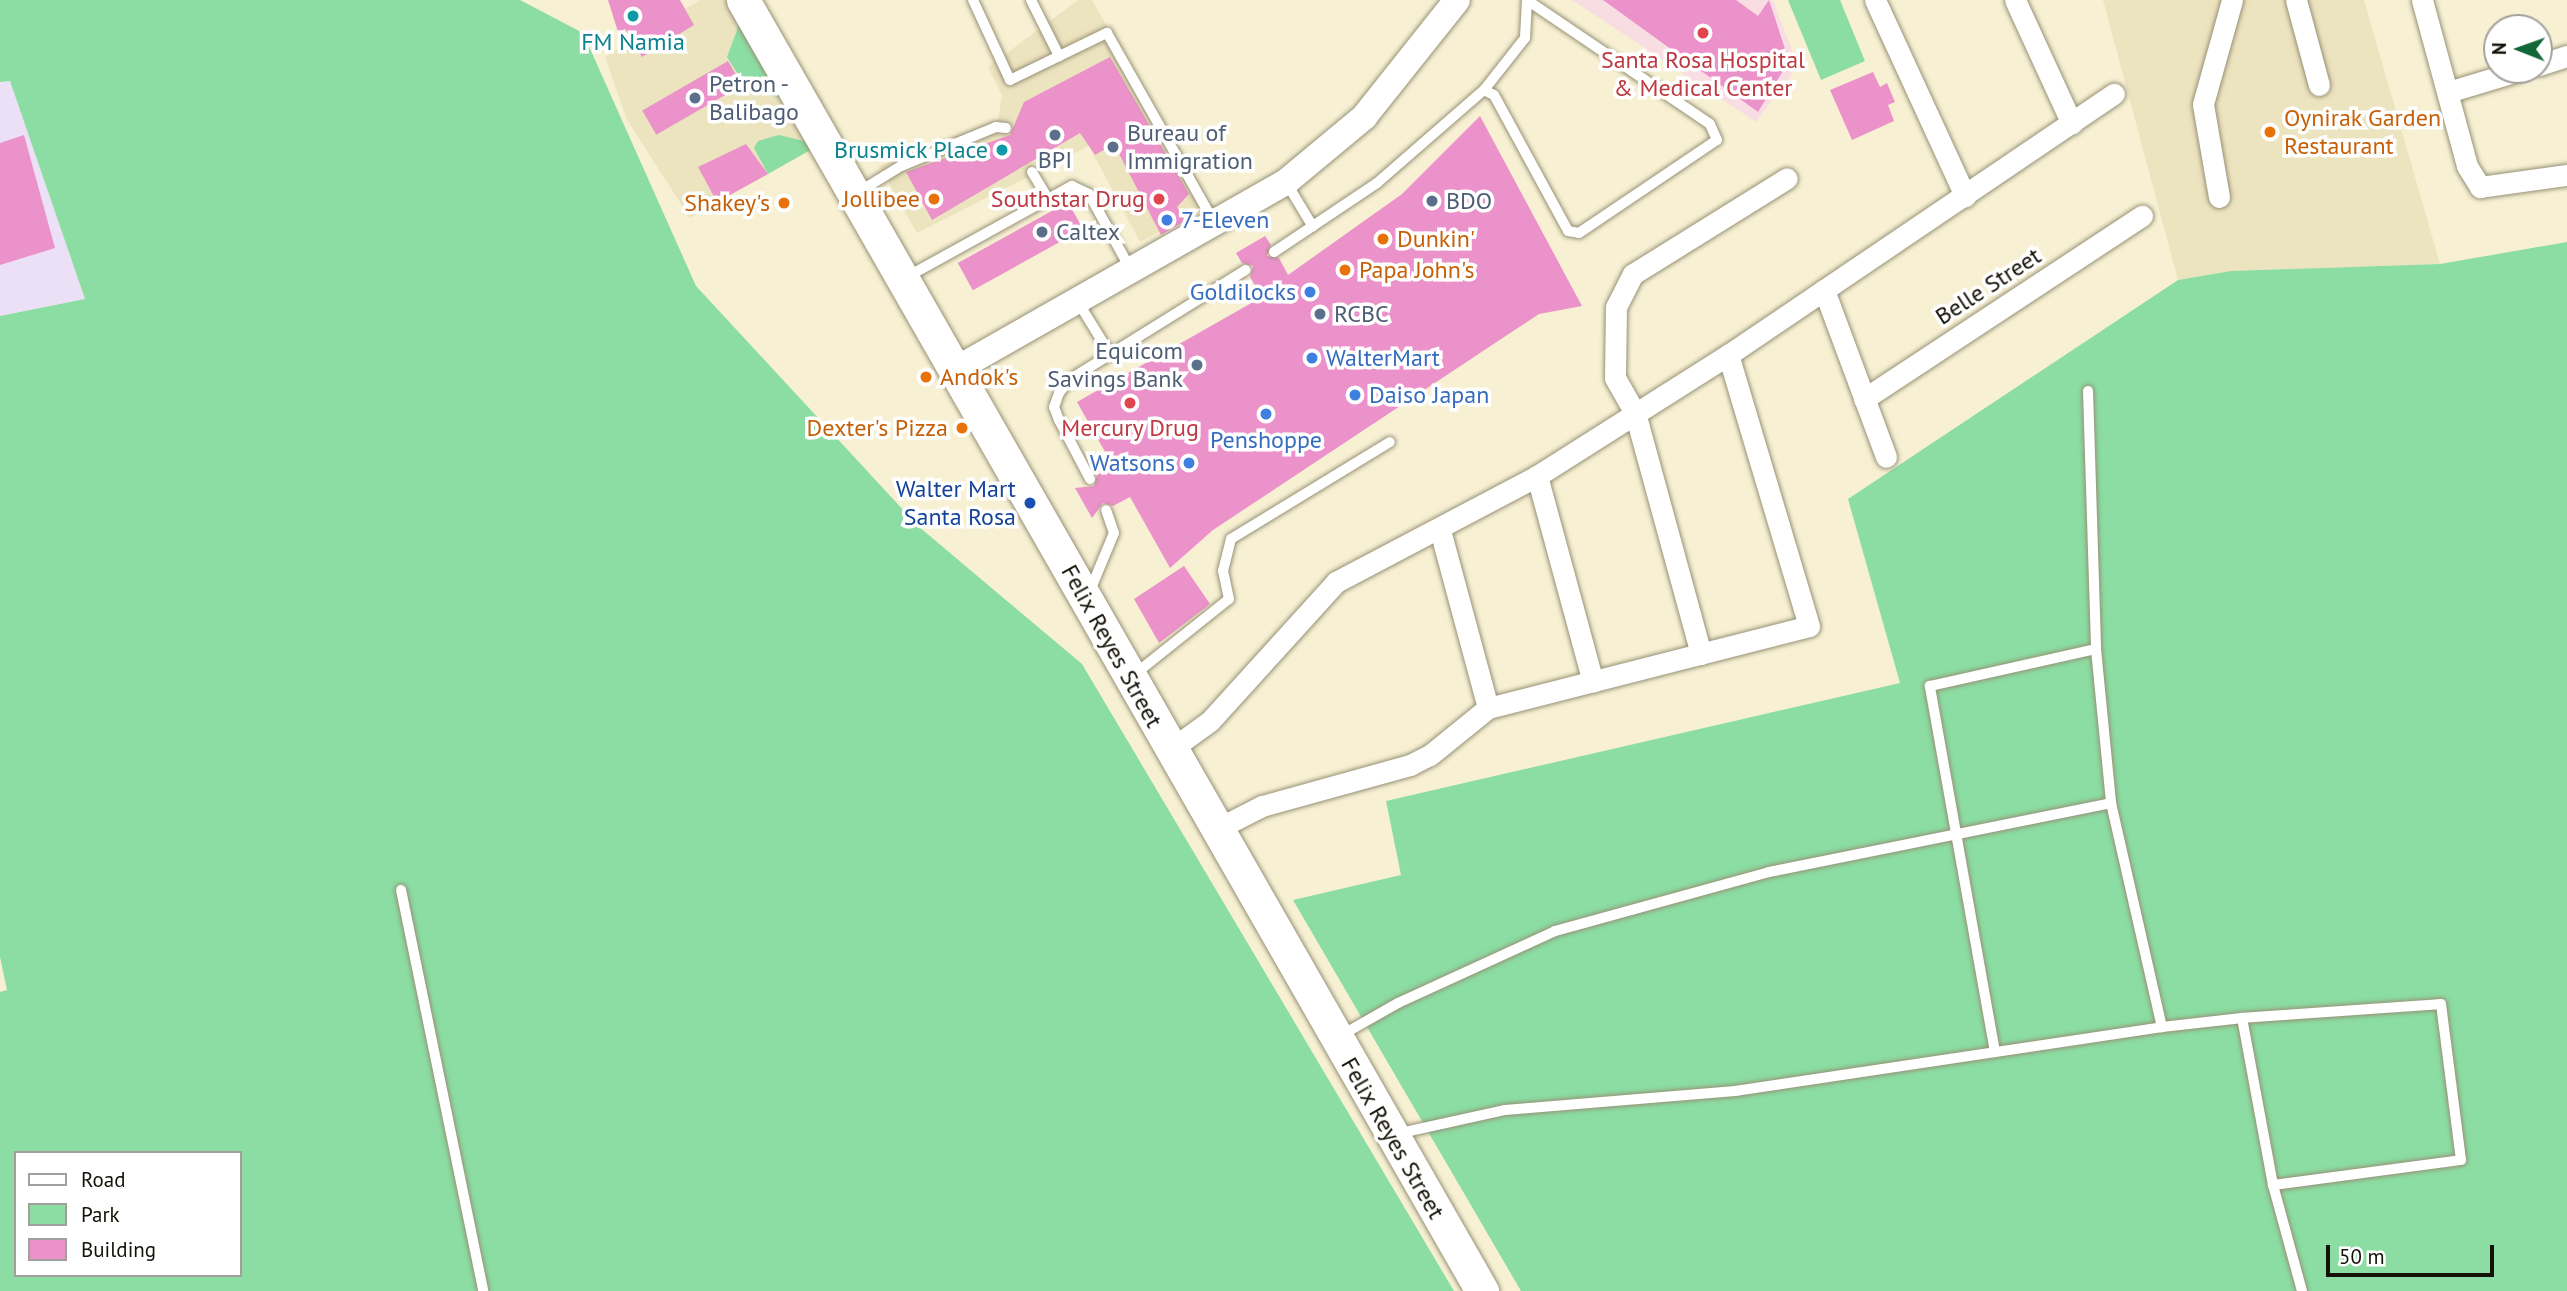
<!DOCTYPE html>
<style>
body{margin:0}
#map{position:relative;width:2567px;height:1291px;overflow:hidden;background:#f7f0d3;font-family:"PT Sans",sans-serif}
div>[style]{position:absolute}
.built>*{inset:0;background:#ece3bf}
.industrial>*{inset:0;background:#ebe0f5}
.medical>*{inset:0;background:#f8dee3}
.green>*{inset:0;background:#8bdda3}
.building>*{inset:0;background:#ec92ca;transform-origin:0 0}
.roads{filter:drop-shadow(0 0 2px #979176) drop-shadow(0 0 2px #979176)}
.service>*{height:10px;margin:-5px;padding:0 5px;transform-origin:5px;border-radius:5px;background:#fff}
.minor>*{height:21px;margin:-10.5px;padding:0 10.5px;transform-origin:10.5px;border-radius:10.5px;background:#fff}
.tertiary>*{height:26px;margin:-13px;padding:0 13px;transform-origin:13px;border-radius:13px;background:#fff}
.primary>*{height:33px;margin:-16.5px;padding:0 16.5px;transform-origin:16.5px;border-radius:16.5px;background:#fff}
.dots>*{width:19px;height:19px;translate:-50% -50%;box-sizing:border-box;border:4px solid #fff;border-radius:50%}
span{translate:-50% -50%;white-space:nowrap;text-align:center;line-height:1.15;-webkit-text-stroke:7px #fff;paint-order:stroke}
.culture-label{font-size:24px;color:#0d838f}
.right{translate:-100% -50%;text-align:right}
.health-label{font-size:24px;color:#be3a42}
.service-label{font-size:24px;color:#4e5e75}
.left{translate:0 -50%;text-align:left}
.food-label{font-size:24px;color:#c56008}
.shop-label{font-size:24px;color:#366cbe}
.street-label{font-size:24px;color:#141108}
.transit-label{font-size:24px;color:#164399}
.legend{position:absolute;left:14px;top:1151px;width:228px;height:126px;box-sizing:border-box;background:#fff;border:2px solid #a1a09c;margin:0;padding:9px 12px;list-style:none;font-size:21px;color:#141108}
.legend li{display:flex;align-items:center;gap:14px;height:35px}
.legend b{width:35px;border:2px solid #a1a09c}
.north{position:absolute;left:2483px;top:14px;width:70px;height:70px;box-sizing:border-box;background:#fff;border:2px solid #a1a09c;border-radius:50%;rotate:271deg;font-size:19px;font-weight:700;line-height:28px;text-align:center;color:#141108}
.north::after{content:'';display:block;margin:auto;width:24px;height:32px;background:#126738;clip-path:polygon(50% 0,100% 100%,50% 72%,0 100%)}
.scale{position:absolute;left:2326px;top:1245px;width:168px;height:32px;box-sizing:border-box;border:4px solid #141108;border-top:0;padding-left:9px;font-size:21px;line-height:24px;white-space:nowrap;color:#141108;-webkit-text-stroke:5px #fff;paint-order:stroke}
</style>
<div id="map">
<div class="built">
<div style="clip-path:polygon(700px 0,733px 0,814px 148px,690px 218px,627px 120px,605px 57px)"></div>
<div style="clip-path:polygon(1078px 0,1092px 0,1208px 206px,1140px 242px,1089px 146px,917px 233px,879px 166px,998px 120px,1002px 95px,988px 67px)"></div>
<div style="clip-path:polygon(2103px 0,2364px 0,2440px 264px,2231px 271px,2178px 280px)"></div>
</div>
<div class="industrial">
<div style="clip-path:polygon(10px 81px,85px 299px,0 316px,0 82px)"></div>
</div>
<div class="medical">
<div style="clip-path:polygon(1572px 0,1773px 0,1798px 66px,1756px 122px)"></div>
</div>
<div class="green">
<div style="clip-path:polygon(evenodd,0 0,520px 0,583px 33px,696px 286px,918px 526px,1082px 664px,1454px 1291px,0 1291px,0 992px,7px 990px,0 957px,0 316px,85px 299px,10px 81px,0 82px,0 0,16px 1153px,240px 1153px,240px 1275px,16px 1275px,16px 1153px)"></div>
<div style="clip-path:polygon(1788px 0,1840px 0,1865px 61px,1821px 80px)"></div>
<div style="clip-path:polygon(740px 22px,781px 97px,750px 93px,727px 57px)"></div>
<div style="clip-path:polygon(779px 135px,804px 141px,812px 149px,768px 174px,754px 148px,758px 141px)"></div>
<div style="clip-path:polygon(2567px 242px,2567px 1291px,1521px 1291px,1293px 900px,1401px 875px,1386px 801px,1900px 683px,1848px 499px,2178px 280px,2231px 271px,2440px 264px)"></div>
</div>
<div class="building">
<div style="clip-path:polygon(608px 0,680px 0,694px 25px,642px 57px,625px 29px,618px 32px)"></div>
<div style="clip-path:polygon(1603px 0,1736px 0,1758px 16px,1769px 0,1789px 61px,1758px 112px)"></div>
<div style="clip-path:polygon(1110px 57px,1189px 194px,1177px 207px,1185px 221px,1161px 235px,1114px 144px,1095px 155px,1080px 133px,932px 220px,906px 172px,1010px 135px,1024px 102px)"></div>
<div style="left:728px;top:61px;width:28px;height:99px;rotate:60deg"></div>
<div style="clip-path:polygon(1873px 72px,1880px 87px,1887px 83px,1895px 102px,1888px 105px,1894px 121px,1852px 140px,1830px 90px)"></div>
<div style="clip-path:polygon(1480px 116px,1582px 306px,1539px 314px,1213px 530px,1170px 568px,1130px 497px,1113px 506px,1103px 503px,1092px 518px,1075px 488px,1094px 486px,1097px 475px,1113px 466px,1077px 402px,1262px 297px,1250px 277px,1253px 266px,1242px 263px,1236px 253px,1265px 236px,1271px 245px,1267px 256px,1279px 258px,1288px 275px,1402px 194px)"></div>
<div style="clip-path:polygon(24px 135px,55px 248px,0 265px,0 143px)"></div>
<div style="clip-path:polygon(746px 144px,768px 174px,717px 202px,698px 167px)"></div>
<div style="left:1068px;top:202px;width:31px;height:126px;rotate:61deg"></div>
<div style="clip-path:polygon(1184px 566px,1210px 604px,1159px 643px,1134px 599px)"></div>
</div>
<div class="roads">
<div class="service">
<div style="left:973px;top:0;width:88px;rotate:65.2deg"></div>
<div style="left:1010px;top:80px;width:108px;rotate:-25.9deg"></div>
<div style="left:1107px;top:33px;width:217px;rotate:60.5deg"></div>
<div style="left:1031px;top:0;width:63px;rotate:63.4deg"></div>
<div style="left:1484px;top:90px;width:11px;rotate:27deg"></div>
<div style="left:1494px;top:95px;width:155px;rotate:61.4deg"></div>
<div style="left:1568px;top:231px;width:11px;rotate:10deg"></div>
<div style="left:1579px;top:233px;width:166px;rotate:-34deg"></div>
<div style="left:1717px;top:140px;width:17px;rotate:-114deg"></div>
<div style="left:1710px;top:124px;width:220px;rotate:-145.9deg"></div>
<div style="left:1032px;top:172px;width:31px;rotate:59deg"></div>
<div style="left:1286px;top:182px;width:52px;rotate:59deg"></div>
<div style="left:857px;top:193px;width:52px;rotate:-31.5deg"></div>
<div style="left:901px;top:166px;width:103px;rotate:-22.3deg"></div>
<div style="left:996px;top:127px;width:10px;rotate:6deg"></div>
<div style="left:1274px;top:252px;width:124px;rotate:-33.8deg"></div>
<div style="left:1377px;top:183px;width:142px;rotate:-41deg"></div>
<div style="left:1484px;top:90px;width:66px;rotate:-51.7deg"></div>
<div style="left:1525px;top:38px;width:38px;rotate:-87deg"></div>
<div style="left:905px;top:278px;width:191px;rotate:-28.9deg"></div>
<div style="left:1072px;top:186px;width:19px;rotate:25deg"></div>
<div style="left:1089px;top:194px;width:87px;rotate:61.1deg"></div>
<div style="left:1078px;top:302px;width:61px;rotate:58.4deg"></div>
<div style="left:2088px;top:391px;width:258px;rotate:88.2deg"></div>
<div style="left:2096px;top:649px;width:155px;rotate:84.4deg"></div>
<div style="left:2111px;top:803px;width:230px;rotate:77.2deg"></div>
<div style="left:1090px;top:479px;width:67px;rotate:-117.7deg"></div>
<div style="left:1059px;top:420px;width:14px;rotate:-111deg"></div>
<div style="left:1054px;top:407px;width:15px;rotate:-70deg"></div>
<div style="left:1059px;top:393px;width:16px;rotate:-52deg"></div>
<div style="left:1069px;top:380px;width:208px;rotate:-31.9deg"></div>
<div style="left:1089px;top:593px;width:65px;rotate:-67.4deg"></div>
<div style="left:1114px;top:533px;width:24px;rotate:-109deg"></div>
<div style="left:1135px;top:674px;width:120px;rotate:-38.6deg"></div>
<div style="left:1229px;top:599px;width:29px;rotate:-102deg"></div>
<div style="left:1223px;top:571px;width:33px;rotate:-76deg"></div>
<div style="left:1231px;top:539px;width:186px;rotate:-31.4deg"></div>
<div style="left:401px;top:890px;width:409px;rotate:78.4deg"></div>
<div style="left:1340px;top:1036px;width:67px;rotate:-29.6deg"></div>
<div style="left:1398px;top:1003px;width:173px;rotate:-24.6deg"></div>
<div style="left:1555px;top:931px;width:222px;rotate:-15.4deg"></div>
<div style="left:1769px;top:872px;width:349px;rotate:-11.4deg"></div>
<div style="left:1995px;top:1052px;width:372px;rotate:-100.1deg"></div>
<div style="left:1930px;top:686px;width:170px;rotate:-12.6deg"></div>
<div style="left:1396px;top:1134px;width:112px;rotate:-12.4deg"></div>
<div style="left:1505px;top:1110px;width:231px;rotate:-4.7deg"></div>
<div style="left:1735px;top:1091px;width:432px;rotate:-8.5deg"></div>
<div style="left:2162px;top:1027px;width:81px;rotate:-6.4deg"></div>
<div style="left:2242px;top:1018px;width:199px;rotate:-4deg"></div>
<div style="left:2441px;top:1004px;width:157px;rotate:82.7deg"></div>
<div style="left:2461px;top:1160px;width:190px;rotate:172.4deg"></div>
<div style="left:2273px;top:1185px;width:170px;rotate:-100.5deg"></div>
<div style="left:2273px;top:1185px;width:110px;rotate:74.7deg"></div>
</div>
<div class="minor">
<div style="left:1875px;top:0;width:216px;rotate:65.3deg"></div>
<div style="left:2015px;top:0;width:136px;rotate:65.3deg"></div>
<div style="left:2296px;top:0;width:88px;rotate:74.9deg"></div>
<div style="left:2422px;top:0;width:172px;rotate:74.8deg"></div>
<div style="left:2467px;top:166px;width:25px;rotate:58deg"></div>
<div style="left:2480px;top:187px;width:88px;rotate:-7.9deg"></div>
<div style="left:2539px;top:65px;width:29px;rotate:-18deg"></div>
<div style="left:2448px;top:92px;width:76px;rotate:-16.8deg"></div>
<div style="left:2219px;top:197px;width:94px;rotate:-99.8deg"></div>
<div style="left:2203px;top:104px;width:108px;rotate:-74.4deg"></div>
<div style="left:1824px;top:290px;width:178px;rotate:69.6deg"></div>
<div style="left:1864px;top:399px;width:333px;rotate:-33.4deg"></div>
<div style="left:1537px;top:476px;width:213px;rotate:74.8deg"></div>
<div style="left:1440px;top:530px;width:184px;rotate:74.9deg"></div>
<div style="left:1701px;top:654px;width:250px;rotate:-105.3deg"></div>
<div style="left:1635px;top:413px;width:40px;rotate:-119.7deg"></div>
<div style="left:1615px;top:378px;width:71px;rotate:-89.2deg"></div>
<div style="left:1616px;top:307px;width:37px;rotate:-63deg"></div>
<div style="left:1633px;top:274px;width:181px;rotate:-31.9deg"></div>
<div style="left:1170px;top:750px;width:49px;rotate:-35.9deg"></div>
<div style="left:1210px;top:721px;width:188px;rotate:-47.8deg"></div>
<div style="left:1336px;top:582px;width:227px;rotate:-27.8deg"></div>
<div style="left:1537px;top:476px;width:226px;rotate:-32.4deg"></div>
<div style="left:1728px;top:355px;width:466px;rotate:-34.1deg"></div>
<div style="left:1215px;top:830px;width:53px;rotate:-27.1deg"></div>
<div style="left:1262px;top:806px;width:154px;rotate:-15.5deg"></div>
<div style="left:1410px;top:765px;width:22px;rotate:-27deg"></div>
<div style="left:1430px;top:755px;width:75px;rotate:-39deg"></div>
<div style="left:1488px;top:708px;width:331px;rotate:-14.3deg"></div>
<div style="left:1809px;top:626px;width:283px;rotate:-106.6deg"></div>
</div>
<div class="tertiary">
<div style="left:955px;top:370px;width:381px;rotate:-29.6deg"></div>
<div style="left:1286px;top:182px;width:102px;rotate:-39.8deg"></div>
<div style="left:1364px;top:117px;width:149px;rotate:-51.5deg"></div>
</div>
<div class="primary">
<div style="left:743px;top:0;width:1488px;rotate:60.21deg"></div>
</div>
</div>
<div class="dots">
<div style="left:633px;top:16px;background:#0f9aa8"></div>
<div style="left:1703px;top:33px;background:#e0444e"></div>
<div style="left:695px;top:98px;background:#5c6f8a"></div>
<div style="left:2270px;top:132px;background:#e8710a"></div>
<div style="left:1055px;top:135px;background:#5c6f8a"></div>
<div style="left:1113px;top:147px;background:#5c6f8a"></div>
<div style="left:1002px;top:150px;background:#0f9aa8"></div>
<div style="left:934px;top:199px;background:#e8710a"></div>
<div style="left:1159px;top:199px;background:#e0444e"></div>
<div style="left:1432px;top:201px;background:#5c6f8a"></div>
<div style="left:784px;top:203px;background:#e8710a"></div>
<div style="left:1167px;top:220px;background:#3f7fe0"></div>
<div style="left:1042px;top:232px;background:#5c6f8a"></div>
<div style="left:1383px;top:239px;background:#e8710a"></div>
<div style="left:1345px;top:270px;background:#e8710a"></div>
<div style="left:1310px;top:292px;background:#3f7fe0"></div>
<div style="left:1320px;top:314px;background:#5c6f8a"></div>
<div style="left:1312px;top:358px;background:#3f7fe0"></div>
<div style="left:1197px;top:365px;background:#5c6f8a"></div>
<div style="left:926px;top:377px;background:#e8710a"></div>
<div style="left:1355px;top:395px;background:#3f7fe0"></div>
<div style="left:1130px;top:403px;background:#e0444e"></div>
<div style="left:1266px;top:414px;background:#3f7fe0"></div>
<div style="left:962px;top:428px;background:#e8710a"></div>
<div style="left:1189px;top:463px;background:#3f7fe0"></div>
<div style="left:1030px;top:503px;background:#1a4fb4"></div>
</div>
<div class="culture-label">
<span style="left:633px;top:42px">FM Namia</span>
<span class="right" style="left:988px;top:150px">Brusmick Place</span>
</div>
<div class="health-label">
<span style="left:1703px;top:74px">Santa Rosa Hospital<br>&amp; Medical Center</span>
<span class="right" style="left:1145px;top:199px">Southstar Drug</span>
<span style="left:1130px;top:428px">Mercury Drug</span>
</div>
<div class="service-label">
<span class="left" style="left:709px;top:98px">Petron -<br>Balibago</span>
<span class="left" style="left:1127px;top:147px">Bureau of<br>Immigration</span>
<span style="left:1055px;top:160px">BPI</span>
<span class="left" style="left:1446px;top:201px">BDO</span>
<span class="left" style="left:1056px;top:232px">Caltex</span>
<span class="left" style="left:1334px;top:314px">RCBC</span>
<span class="right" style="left:1183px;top:365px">Equicom<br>Savings Bank</span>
</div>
<div class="food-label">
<span class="left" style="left:2284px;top:132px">Oynirak Garden<br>Restaurant</span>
<span class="right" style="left:920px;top:199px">Jollibee</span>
<span class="right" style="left:770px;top:203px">Shakey's</span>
<span class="left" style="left:1397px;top:239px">Dunkin'</span>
<span class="left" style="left:1359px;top:270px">Papa John's</span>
<span class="left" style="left:940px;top:377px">Andok's</span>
<span class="right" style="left:948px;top:428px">Dexter's Pizza</span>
</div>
<div class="shop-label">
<span class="left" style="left:1181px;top:220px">7-Eleven</span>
<span class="right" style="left:1296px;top:292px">Goldilocks</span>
<span class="left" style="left:1326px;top:358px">WalterMart</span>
<span class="left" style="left:1369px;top:395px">Daiso Japan</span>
<span style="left:1266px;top:440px">Penshoppe</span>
<span class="right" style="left:1175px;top:463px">Watsons</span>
</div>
<div class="street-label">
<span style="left:1988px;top:286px;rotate:-33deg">Belle Street</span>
<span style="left:1112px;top:646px;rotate:61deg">Felix Reyes Street</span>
<span style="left:1393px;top:1138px;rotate:60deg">Felix Reyes Street</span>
</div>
<div class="transit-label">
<span class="right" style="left:1016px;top:503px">Walter Mart<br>Santa Rosa</span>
</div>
<ul class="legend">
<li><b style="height:9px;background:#fff"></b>Road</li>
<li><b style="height:19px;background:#8bdda3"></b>Park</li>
<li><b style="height:19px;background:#ec92ca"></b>Building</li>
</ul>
<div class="north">N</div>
<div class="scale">50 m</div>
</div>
